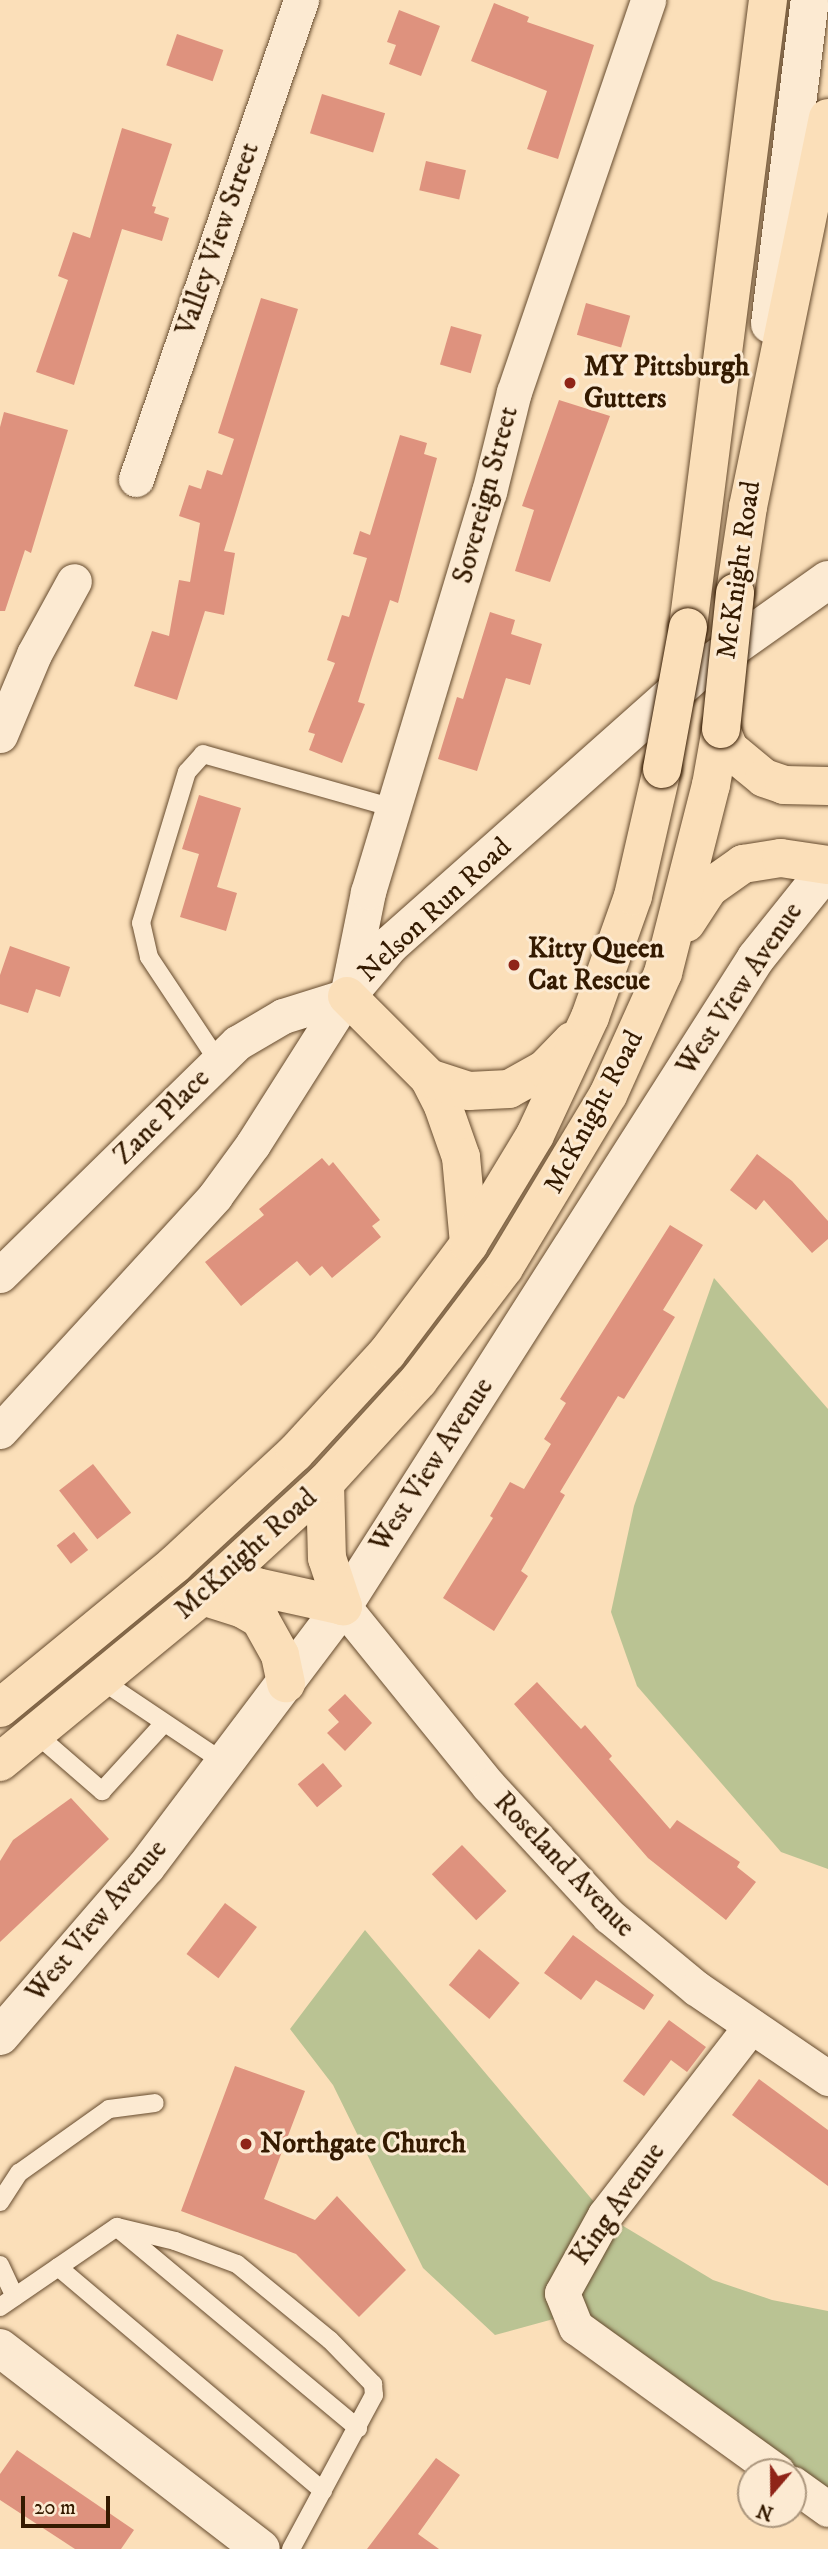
<!DOCTYPE html>
<style>
body{margin:0}
#map{position:relative;width:828px;height:2549px;overflow:hidden;background:#fbdfb9;font-family:"IM FELL DW Pica",serif}
div>[style]{position:absolute}
.green>*{inset:0;background:#bac393}
.building>*{inset:0;background:#de927e;transform-origin:0 0}
.roads{filter:drop-shadow(0 0 2px #664b2e) drop-shadow(0 0 2px #664b2e)}
.service>*{height:18px;margin:-9px;padding:0 9px;transform-origin:9px;border-radius:9px;background:#fcead2}
.minor>*{height:35px;margin:-17.5px;padding:0 17.5px;transform-origin:17.5px;border-radius:17.5px;background:#fcead2}
.tertiary>*{height:38px;margin:-19px;padding:0 19px;transform-origin:19px;border-radius:19px;background:#fcead2}
.secondary>*{height:38px;margin:-19px;padding:0 19px;transform-origin:19px;border-radius:19px;background:#fcead2}
.trunk>*{height:38px;margin:-19px;padding:0 19px;transform-origin:19px;border-radius:19px;background:#fbdfb9}
.motorway>*{height:38px;margin:-19px;padding:0 19px;transform-origin:19px;border-radius:19px;background:#fbdfb9}
.bridges{filter:drop-shadow(0 0 2px #341a00) drop-shadow(0 0 2px #341a00)}
.trunk-bridge>*{height:38px;margin:-19px;padding:0 19px;transform-origin:19px;border-radius:19px;background:#fbdfb9}
.dots>*{width:19px;height:19px;translate:-50% -50%;box-sizing:border-box;border:4px solid #fcead2;border-radius:50%}
span{translate:-50% -50%;white-space:nowrap;text-align:center;line-height:1.15;-webkit-text-stroke:6px #fcead2;paint-order:stroke}
.street-label{font-size:28px;color:#341a00}
.poi-label{font-size:28px;color:#341a00;font-weight:700}
.left{translate:0 -50%;text-align:left}
.north{position:absolute;left:737px;top:2458px;width:70px;height:70px;box-sizing:border-box;background:#fcead2;border:2px solid #ac977e;border-radius:50%;rotate:200deg;font-size:19px;font-weight:700;line-height:28px;text-align:center;color:#341a00}
.north::after{content:'';display:block;margin:auto;width:24px;height:32px;background:#8f2418;clip-path:polygon(50% 0,100% 100%,50% 72%,0 100%)}
.scale{position:absolute;left:21px;top:2496px;width:89px;height:32px;box-sizing:border-box;border:4px solid #341a00;border-top:0;padding-left:9px;font-size:21px;line-height:24px;white-space:nowrap;color:#341a00;-webkit-text-stroke:5px #fcead2;paint-order:stroke}
</style>
<div id="map">
<div class="green">
<div style="clip-path:polygon(714px 1278px,828px 1409px,828px 1869px,781px 1852px,637px 1686px,611px 1612px,634px 1506px)"></div>
<div style="clip-path:polygon(365px 1930px,605px 2215px,713px 2280px,772px 2300px,828px 2311px,828px 2509px,568px 2315px,495px 2335px,423px 2268px,333px 2085px,290px 2029px)"></div>
</div>
<div class="building">
<div style="clip-path:polygon(494px 3px,529px 17px,527px 22px,594px 45px,558px 159px,527px 149px,547px 91px,471px 61px)"></div>
<div style="clip-path:polygon(399px 10px,440px 26px,421px 76px,389px 64px,396px 45px,387px 42px)"></div>
<div style="left:177px;top:34px;width:49px;height:33px;rotate:19deg"></div>
<div style="left:322px;top:94px;width:66px;height:41px;rotate:17deg"></div>
<div style="clip-path:polygon(122px 128px,172px 144px,152px 206px,156px 207px,154px 213px,169px 218px,162px 241px,122px 229px,74px 385px,36px 372px,68px 280px,58px 276px,73px 232px,90px 238px)"></div>
<div style="left:426px;top:161px;width:41px;height:30px;rotate:13deg"></div>
<div style="clip-path:polygon(261px 298px,298px 309px,224px 551px,235px 553px,224px 615px,205px 611px,177px 700px,134px 686px,152px 631px,169px 636px,179px 580px,190px 582px,200px 523px,179px 516px,189px 485px,201px 489px,207px 470px,222px 475px,234px 439px,218px 433px)"></div>
<div style="left:586px;top:303px;width:46px;height:33px;rotate:16deg"></div>
<div style="left:451px;top:326px;width:32px;height:40px;rotate:16deg"></div>
<div style="clip-path:polygon(559px 400px,610px 416px,550px 582px,515px 571px,534px 510px,522px 506px)"></div>
<div style="clip-path:polygon(4px 412px,68px 430px,31px 553px,25px 550px,5px 611px,0 611px,0 427px)"></div>
<div style="clip-path:polygon(400px 435px,427px 443px,424px 454px,437px 458px,398px 603px,390px 600px,358px 702px,365px 704px,342px 763px,309px 750px,315px 734px,308px 732px,335px 663px,327px 660px,342px 615px,349px 617px,367px 558px,353px 554px,360px 531px,370px 535px)"></div>
<div style="clip-path:polygon(490px 612px,515px 620px,511px 634px,542px 644px,530px 685px,506px 678px,477px 771px,438px 759px,457px 697px,463px 699px)"></div>
<div style="clip-path:polygon(199px 795px,241px 808px,217px 887px,237px 893px,226px 931px,180px 917px,199px 854px,182px 849px)"></div>
<div style="clip-path:polygon(10px 946px,70px 967px,60px 997px,36px 989px,28px 1013px,0 1004px,0 975px)"></div>
<div style="clip-path:polygon(757px 1154px,792px 1181px,828px 1221px,828px 1239px,812px 1253px,764px 1200px,756px 1210px,730px 1190px)"></div>
<div style="clip-path:polygon(322px 1158px,329px 1166px,333px 1162px,380px 1220px,372px 1226px,381px 1237px,332px 1278px,322px 1266px,310px 1276px,297px 1261px,241px 1306px,205px 1262px,264px 1215px,259px 1209px)"></div>
<div style="clip-path:polygon(670px 1225px,703px 1245px,663px 1310px,675px 1317px,624px 1399px,618px 1396px,560px 1492px,565px 1495px,521px 1571px,528px 1576px,494px 1631px,443px 1598px,493px 1518px,490px 1516px,510px 1482px,524px 1489px,551px 1444px,544px 1439px,566px 1403px,560px 1399px)"></div>
<div style="left:93px;top:1464px;width:62px;height:43px;rotate:52deg"></div>
<div style="left:74px;top:1532px;width:23px;height:22px;rotate:52deg"></div>
<div style="clip-path:polygon(537px 1682px,581px 1729px,585px 1725px,612px 1756px,609px 1759px,670px 1829px,677px 1820px,740px 1862px,737px 1867px,756px 1882px,726px 1920px,648px 1858px,514px 1704px)"></div>
<div style="clip-path:polygon(345px 1694px,372px 1723px,345px 1751px,327px 1733px,339px 1722px,328px 1710px)"></div>
<div style="left:323px;top:1763px;width:30px;height:33px;rotate:50deg"></div>
<div style="clip-path:polygon(71px 1798px,109px 1839px,0 1942px,0 1861px,13px 1840px)"></div>
<div style="left:462px;top:1845px;width:64px;height:42px;rotate:46deg"></div>
<div style="left:225px;top:1903px;width:40px;height:64px;rotate:37deg"></div>
<div style="clip-path:polygon(573px 1935px,654px 1995px,644px 2010px,596px 1980px,581px 2000px,544px 1973px)"></div>
<div style="left:479px;top:1949px;width:53px;height:47px;rotate:40deg"></div>
<div style="clip-path:polygon(669px 2020px,706px 2047px,687px 2072px,671px 2060px,644px 2096px,623px 2081px)"></div>
<div style="clip-path:polygon(235px 2066px,305px 2091px,264px 2199px,315px 2220px,337px 2196px,406px 2270px,359px 2317px,296px 2254px,181px 2211px)"></div>
<div style="clip-path:polygon(759px 2079px,828px 2130px,828px 2186px,732px 2115px)"></div>
<div style="clip-path:polygon(17px 2450px,134px 2530px,121px 2549px,75px 2549px,0 2500px,0 2474px)"></div>
<div style="clip-path:polygon(436px 2458px,460px 2475px,418px 2534px,439px 2549px,367px 2549px)"></div>
</div>
<div class="roads">
<div class="service">
<div style="left:218px;top:1061px;width:125px;rotate:-123.6deg"></div>
<div style="left:149px;top:957px;width:35px;rotate:-103deg"></div>
<div style="left:141px;top:923px;width:158px;rotate:-73.1deg"></div>
<div style="left:187px;top:772px;width:24px;rotate:-48deg"></div>
<div style="left:203px;top:754px;width:198px;rotate:15.8deg"></div>
<div style="left:101px;top:1680px;width:149px;rotate:33.8deg"></div>
<div style="left:35px;top:1733px;width:89px;rotate:40.9deg"></div>
<div style="left:102px;top:1791px;width:92px;rotate:-47.6deg"></div>
<div style="left:0;top:2202px;width:35px;rotate:-57deg"></div>
<div style="left:19px;top:2173px;width:110px;rotate:-35.4deg"></div>
<div style="left:109px;top:2109px;width:46px;rotate:-7.4deg"></div>
<div style="left:120px;top:2230px;width:310px;rotate:39.8deg"></div>
<div style="left:0;top:2265px;width:35px;rotate:65deg"></div>
<div style="left:58px;top:2267px;width:347px;rotate:40.2deg"></div>
<div style="left:0;top:2307px;width:142px;rotate:-34.4deg"></div>
<div style="left:117px;top:2227px;width:60px;rotate:13.6deg"></div>
<div style="left:175px;top:2241px;width:66px;rotate:20.4deg"></div>
<div style="left:237px;top:2264px;width:120px;rotate:39.3deg"></div>
<div style="left:330px;top:2340px;width:62px;rotate:45.7deg"></div>
<div style="left:373px;top:2384px;width:11px;rotate:85deg"></div>
<div style="left:374px;top:2395px;width:175px;rotate:118.3deg"></div>
</div>
<div class="minor">
<div style="left:136px;top:479px;width:507px;rotate:-70.99deg"></div>
<div style="left:0;top:735px;width:88px;rotate:-67.2deg"></div>
<div style="left:34px;top:654px;width:83px;rotate:-61.3deg"></div>
<div style="left:0;top:1275px;width:332px;rotate:-44.4deg"></div>
<div style="left:237px;top:1043px;width:53px;rotate:-30.4deg"></div>
<div style="left:283px;top:1016px;width:67px;rotate:-17.4deg"></div>
<div style="left:0;top:1431px;width:319px;rotate:-47.5deg"></div>
<div style="left:215px;top:1196px;width:64px;rotate:-53.8deg"></div>
<div style="left:253px;top:1144px;width:175px;rotate:-57.6deg"></div>
<div style="left:347px;top:996px;width:106px;rotate:-78.6deg"></div>
<div style="left:368px;top:892px;width:418px;rotate:-73.2deg"></div>
<div style="left:489px;top:492px;width:103px;rotate:-76deg"></div>
<div style="left:514px;top:392px;width:414px;rotate:-71.1deg"></div>
<div style="left:343px;top:1606px;width:232px;rotate:51deg"></div>
<div style="left:489px;top:1786px;width:177px;rotate:47.3deg"></div>
<div style="left:609px;top:1916px;width:113px;rotate:39.6deg"></div>
<div style="left:696px;top:1988px;width:160px;rotate:34.3deg"></div>
<div style="left:751px;top:2026px;width:239px;rotate:127.7deg"></div>
<div style="left:605px;top:2215px;width:89px;rotate:118.9deg"></div>
<div style="left:562px;top:2293px;width:37px;rotate:68deg"></div>
<div style="left:576px;top:2327px;width:248px;rotate:35.8deg"></div>
<div style="left:793px;top:2484px;width:43px;rotate:35.5deg"></div>
</div>
<div class="tertiary">
<div style="left:0;top:2036px;width:223px;rotate:-49.2deg"></div>
<div style="left:146px;top:1867px;width:327px;rotate:-53deg"></div>
<div style="left:343px;top:1606px;width:768px;rotate:-57.49deg"></div>
<div style="left:756px;top:958px;width:115px;rotate:-51.3deg"></div>
<div style="left:0;top:2348px;width:329px;rotate:37.6deg"></div>
</div>
<div class="secondary">
<div style="left:770px;top:324px;width:326px;rotate:-83deg"></div>
<div style="left:347px;top:996px;width:67px;rotate:-49.9deg"></div>
<div style="left:390px;top:945px;width:412px;rotate:-41.6deg"></div>
<div style="left:698px;top:672px;width:159px;rotate:-35.3deg"></div>
</div>
<div class="trunk">
<div style="left:735px;top:593px;width:87px;rotate:-81.4deg"></div>
<div style="left:688px;top:627px;width:632px;rotate:-82.73deg"></div>
<div style="left:721px;top:729px;width:22px;rotate:68deg"></div>
<div style="left:729px;top:749px;width:45px;rotate:39.6deg"></div>
<div style="left:764px;top:778px;width:21px;rotate:19deg"></div>
<div style="left:784px;top:785px;width:44px;rotate:1.3deg"></div>
<div style="left:686px;top:923px;width:42px;rotate:-56.7deg"></div>
<div style="left:709px;top:888px;width:42px;rotate:-35.2deg"></div>
<div style="left:743px;top:864px;width:38px;rotate:-9deg"></div>
<div style="left:781px;top:858px;width:48px;rotate:8.5deg"></div>
<div style="left:347px;top:996px;width:116px;rotate:45deg"></div>
<div style="left:429px;top:1078px;width:31px;rotate:63deg"></div>
<div style="left:443px;top:1106px;width:54px;rotate:70.6deg"></div>
<div style="left:461px;top:1157px;width:87px;rotate:84.7deg"></div>
<div style="left:429px;top:1078px;width:42px;rotate:18deg"></div>
<div style="left:469px;top:1091px;width:40px;rotate:-2.9deg"></div>
<div style="left:509px;top:1089px;width:41px;rotate:-29.1deg"></div>
<div style="left:545px;top:1069px;width:39px;rotate:-46deg"></div>
<div style="left:325px;top:1483px;width:75px;rotate:88.5deg"></div>
<div style="left:327px;top:1558px;width:51px;rotate:71.6deg"></div>
<div style="left:202px;top:1596px;width:56px;rotate:-9.3deg"></div>
<div style="left:257px;top:1587px;width:88px;rotate:12.5deg"></div>
<div style="left:202px;top:1596px;width:43px;rotate:17.6deg"></div>
<div style="left:243px;top:1609px;width:20px;rotate:30deg"></div>
<div style="left:260px;top:1619px;width:41px;rotate:60.9deg"></div>
<div style="left:280px;top:1655px;width:29px;rotate:78deg"></div>
<div style="left:0;top:1708px;width:227px;rotate:-39.4deg"></div>
<div style="left:175px;top:1564px;width:163px;rotate:-42.8deg"></div>
<div style="left:295px;top:1453px;width:136px;rotate:-47.4deg"></div>
<div style="left:387px;top:1353px;width:136px;rotate:-53deg"></div>
<div style="left:469px;top:1244px;width:127px;rotate:-58.8deg"></div>
<div style="left:535px;top:1135px;width:130px;rotate:-65deg"></div>
<div style="left:590px;top:1017px;width:128px;rotate:-70.4deg"></div>
<div style="left:633px;top:896px;width:130px;rotate:-77.1deg"></div>
<div style="left:0;top:1762px;width:261px;rotate:-39.4deg"></div>
<div style="left:202px;top:1596px;width:167px;rotate:-42.6deg"></div>
<div style="left:325px;top:1483px;width:139px;rotate:-47.6deg"></div>
<div style="left:419px;top:1380px;width:141px;rotate:-52.8deg"></div>
<div style="left:504px;top:1268px;width:202px;rotate:-59deg"></div>
<div style="left:608px;top:1095px;width:134px;rotate:-65.7deg"></div>
<div style="left:663px;top:973px;width:194px;rotate:-75.7deg"></div>
<div style="left:711px;top:785px;width:57px;rotate:-79.9deg"></div>
</div>
<div class="motorway">
<div style="left:748px;top:507px;width:397px;rotate:-78.4deg"></div>
</div>
</div>
<div class="bridges">
<div class="trunk-bridge">
<div style="left:721px;top:729px;width:137px;rotate:-84.1deg"></div>
<div style="left:662px;top:769px;width:144px;rotate:-79.6deg"></div>
</div>
</div>
<div class="dots">
<div style="left:570px;top:383px;background:#8f2418"></div>
<div style="left:514px;top:965px;background:#8f2418"></div>
<div style="left:246px;top:2144px;background:#8f2418"></div>
</div>
<div class="street-label">
<span style="left:218px;top:239px;rotate:-71deg">Valley View Street</span>
<span style="left:486px;top:495px;rotate:-75deg">Sovereign Street</span>
<span style="left:739px;top:570px;rotate:-82deg">McKnight Road</span>
<span style="left:435px;top:910px;rotate:-43deg">Nelson Run Road</span>
<span style="left:740px;top:989px;rotate:-56deg">West View Avenue</span>
<span style="left:594px;top:1112px;rotate:-62deg">McKnight Road</span>
<span style="left:162px;top:1117px;rotate:-45deg">Zane Place</span>
<span style="left:432px;top:1465px;rotate:-57deg">West View Avenue</span>
<span style="left:246px;top:1554px;rotate:-42deg">McKnight Road</span>
<span style="left:564px;top:1865px;rotate:46deg">Roseland Avenue</span>
<span style="left:97px;top:1921px;rotate:-50deg">West View Avenue</span>
<span style="left:618px;top:2204px;rotate:-55deg">King Avenue</span>
</div>
<div class="poi-label">
<span class="left" style="left:584px;top:383px">MY Pittsburgh<br>Gutters</span>
<span class="left" style="left:528px;top:965px">Kitty Queen<br>Cat Rescue</span>
<span class="left" style="left:260px;top:2144px">Northgate Church</span>
</div>
<div class="north">N</div>
<div class="scale">20 m</div>
</div>
